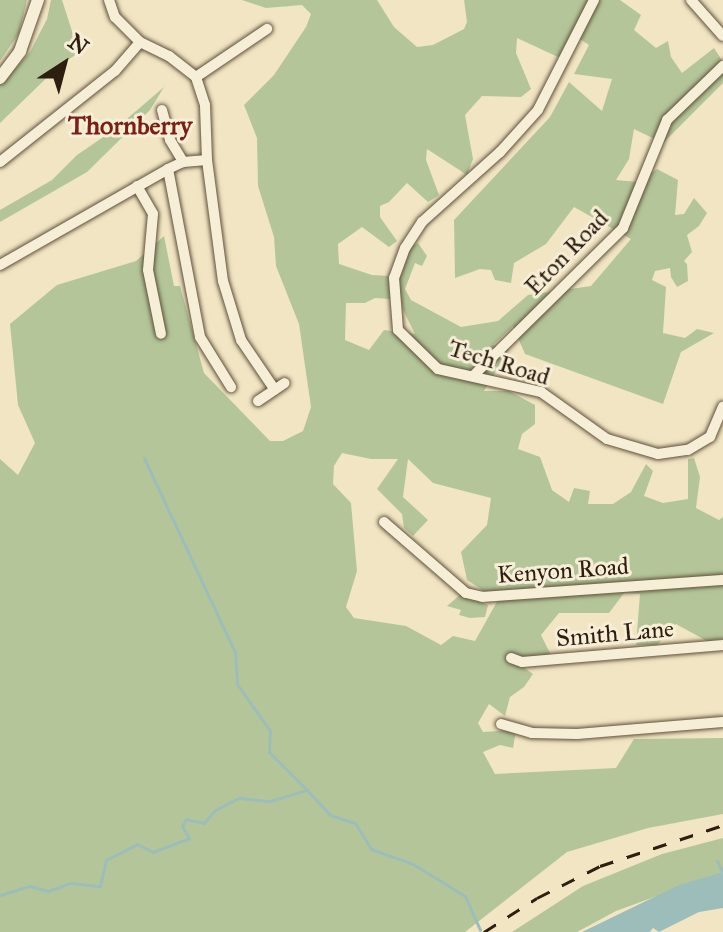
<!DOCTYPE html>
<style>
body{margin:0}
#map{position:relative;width:723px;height:932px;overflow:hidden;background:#f2e5c3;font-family:"IM FELL Great Primer",serif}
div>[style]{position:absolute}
.green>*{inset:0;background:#b4c699}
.water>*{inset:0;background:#9dbdbb}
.stream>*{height:3px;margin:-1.5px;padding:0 1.5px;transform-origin:1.5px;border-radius:1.5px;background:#9dbdbb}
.roads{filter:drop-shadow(0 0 2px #5f503c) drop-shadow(0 0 2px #5f503c)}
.minor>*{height:10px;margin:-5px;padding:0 5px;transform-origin:5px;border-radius:5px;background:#f7eed8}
.tertiary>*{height:12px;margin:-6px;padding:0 6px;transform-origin:6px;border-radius:6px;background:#f7eed8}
.rail>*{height:3px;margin-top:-1.5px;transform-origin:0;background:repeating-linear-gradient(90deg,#2e1e0f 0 14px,transparent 0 28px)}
span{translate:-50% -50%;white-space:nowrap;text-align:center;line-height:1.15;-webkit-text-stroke:6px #f7eed8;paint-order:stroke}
.street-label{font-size:24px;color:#2e1e0f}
.neighbourhood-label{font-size:26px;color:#7a1f14;font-weight:700}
.north{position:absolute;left:24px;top:24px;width:80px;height:80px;-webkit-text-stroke:6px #f7eed8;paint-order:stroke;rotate:36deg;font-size:22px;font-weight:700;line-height:32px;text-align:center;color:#2e1e0f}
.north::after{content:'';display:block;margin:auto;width:28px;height:36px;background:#2e1e0f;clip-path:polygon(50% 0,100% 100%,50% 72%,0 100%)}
</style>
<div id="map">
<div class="green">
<div style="clip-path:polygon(0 0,27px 0,19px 33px,0 61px)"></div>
<div style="clip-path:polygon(51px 0,62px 0,79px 53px,61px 64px,0 123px,0 85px,30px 52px,47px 19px)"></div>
<div style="clip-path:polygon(evenodd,242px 0,377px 0,394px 27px,417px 47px,433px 45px,464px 29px,467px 22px,464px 0,620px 0,641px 15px,634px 30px,656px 48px,668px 41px,671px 57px,682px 73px,714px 48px,723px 62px,723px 83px,663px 143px,634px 129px,629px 159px,616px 180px,638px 182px,657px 169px,678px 180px,675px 215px,684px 214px,694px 198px,707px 213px,699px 226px,687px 235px,692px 252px,684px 261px,687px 264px,688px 281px,677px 287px,671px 277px,670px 268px,655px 271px,652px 280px,666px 287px,663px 333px,685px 338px,697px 329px,714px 333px,681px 352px,663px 404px,525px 354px,513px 326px,493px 345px,509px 349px,484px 391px,509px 391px,535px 405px,535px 424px,522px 434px,518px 449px,540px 457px,552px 490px,569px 502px,574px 488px,590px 491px,588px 504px,613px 504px,631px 492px,646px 464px,653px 471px,644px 496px,663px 503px,688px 499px,688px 459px,694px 458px,700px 477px,696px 508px,719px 520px,723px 517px,723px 639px,707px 641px,676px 624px,657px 645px,636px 645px,640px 594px,624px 593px,609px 613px,559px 613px,541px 635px,551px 655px,533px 656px,516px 662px,533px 674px,524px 687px,510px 697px,505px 716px,489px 704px,478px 723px,483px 732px,516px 730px,513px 748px,500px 745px,483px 752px,495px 774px,616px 768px,634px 739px,723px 738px,723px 814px,648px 828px,567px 852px,465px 932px,0 932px,0 459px,18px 475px,35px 443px,18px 405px,10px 324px,57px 285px,136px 261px,164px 236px,174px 286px,180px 286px,204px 373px,270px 441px,283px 441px,303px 431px,311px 407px,299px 324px,276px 266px,274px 237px,258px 186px,257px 138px,244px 105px,274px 75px,306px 27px,311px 14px,302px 5px,266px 8px,242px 0,517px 38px,558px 57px,580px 39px,589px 45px,574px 74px,612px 79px,602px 111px,569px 82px,550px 117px,454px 220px,455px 278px,480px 269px,491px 270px,495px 280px,511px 283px,514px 263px,546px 244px,574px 207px,631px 239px,591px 286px,528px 295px,498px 321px,461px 327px,411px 300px,405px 289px,415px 263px,422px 266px,427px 256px,418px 243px,407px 249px,397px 281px,403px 310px,415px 334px,384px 330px,369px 350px,345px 340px,346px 303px,365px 303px,375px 298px,390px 299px,389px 276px,372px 275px,339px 264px,338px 244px,362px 227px,389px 247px,397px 241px,380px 217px,380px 206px,389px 202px,407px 183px,428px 202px,439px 195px,426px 160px,427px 149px,467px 175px,473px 159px,465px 115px,482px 96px,521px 97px,531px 89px,516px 53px,517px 38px,242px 0,342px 453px,371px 459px,398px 459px,377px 489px,402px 514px,404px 528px,413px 536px,428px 520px,403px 497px,408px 459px,433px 483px,491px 498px,487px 525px,461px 552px,467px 580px,498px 600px,475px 641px,453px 636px,441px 645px,406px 626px,354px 618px,346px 607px,357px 571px,351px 503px,333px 484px,334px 466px,342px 453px)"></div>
<div style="clip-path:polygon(164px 87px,150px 110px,87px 172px,0 222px,0 210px,52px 180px,77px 155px,115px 129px)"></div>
<div style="clip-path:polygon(461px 594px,488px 605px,485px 617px,470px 618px,459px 615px,461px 610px,447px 606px)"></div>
<div style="clip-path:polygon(723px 838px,723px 872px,616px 911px,577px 932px,512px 932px,583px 886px,662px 854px)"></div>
</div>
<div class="water">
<div style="clip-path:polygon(723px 872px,723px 908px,699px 912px,659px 932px,653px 928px,650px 932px,582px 932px,679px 885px)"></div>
</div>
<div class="stream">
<div style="left:144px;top:458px;width:214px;rotate:64.9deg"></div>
<div style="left:235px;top:652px;width:32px;rotate:86deg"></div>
<div style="left:237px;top:684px;width:57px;rotate:54.9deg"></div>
<div style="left:270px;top:731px;width:21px;rotate:93deg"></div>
<div style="left:269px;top:752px;width:52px;rotate:45deg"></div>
<div style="left:717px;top:861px;width:13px;rotate:63deg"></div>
<div style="left:0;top:895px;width:31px;rotate:-17deg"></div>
<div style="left:30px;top:886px;width:19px;rotate:16deg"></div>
<div style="left:48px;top:891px;width:23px;rotate:-20deg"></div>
<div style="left:70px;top:883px;width:30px;rotate:6deg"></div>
<div style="left:100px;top:886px;width:27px;rotate:-77deg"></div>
<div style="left:106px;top:860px;width:35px;rotate:-27deg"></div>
<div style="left:137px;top:844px;width:18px;rotate:27deg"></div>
<div style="left:153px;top:852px;width:39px;rotate:-21deg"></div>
<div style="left:189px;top:838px;width:14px;rotate:-120deg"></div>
<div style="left:182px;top:826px;width:8px;rotate:-60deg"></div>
<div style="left:186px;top:819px;width:18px;rotate:13deg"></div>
<div style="left:204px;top:823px;width:17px;rotate:-50deg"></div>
<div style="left:215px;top:810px;width:27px;rotate:-27deg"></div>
<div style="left:239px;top:798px;width:31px;rotate:6deg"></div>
<div style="left:270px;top:801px;width:39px;rotate:-17deg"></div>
<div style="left:307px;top:790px;width:34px;rotate:47deg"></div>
<div style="left:330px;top:815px;width:26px;rotate:18deg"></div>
<div style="left:355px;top:823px;width:31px;rotate:58deg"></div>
<div style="left:371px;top:849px;width:45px;rotate:19.7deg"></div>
<div style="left:413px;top:864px;width:61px;rotate:31.6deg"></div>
<div style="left:465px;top:896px;width:37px;rotate:66deg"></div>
</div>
<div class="roads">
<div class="minor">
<div style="left:109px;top:0;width:18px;rotate:71deg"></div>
<div style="left:115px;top:17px;width:35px;rotate:45deg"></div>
<div style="left:140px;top:42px;width:32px;rotate:26deg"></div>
<div style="left:169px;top:56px;width:34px;rotate:38deg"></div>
<div style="left:196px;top:77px;width:86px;rotate:-34.1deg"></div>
<div style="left:594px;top:0;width:123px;rotate:117deg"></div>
<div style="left:538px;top:110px;width:57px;rotate:132.1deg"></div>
<div style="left:500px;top:152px;width:105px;rotate:138.1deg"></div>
<div style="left:422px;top:222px;width:31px;rotate:123deg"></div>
<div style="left:405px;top:248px;width:32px;rotate:110deg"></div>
<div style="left:394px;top:278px;width:52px;rotate:85.6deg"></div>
<div style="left:398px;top:330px;width:56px;rotate:44.3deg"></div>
<div style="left:438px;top:369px;width:106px;rotate:12.6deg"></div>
<div style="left:541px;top:392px;width:81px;rotate:35.5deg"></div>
<div style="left:607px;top:439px;width:53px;rotate:16.4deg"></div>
<div style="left:658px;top:454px;width:30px;rotate:-8deg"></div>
<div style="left:688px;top:450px;width:26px;rotate:-31deg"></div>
<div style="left:710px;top:437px;width:33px;rotate:-67deg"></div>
<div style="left:691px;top:0;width:48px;rotate:48.4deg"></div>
<div style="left:162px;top:110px;width:31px;rotate:75deg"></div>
<div style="left:170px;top:140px;width:26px;rotate:59deg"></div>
<div style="left:207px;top:160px;width:122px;rotate:82.5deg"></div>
<div style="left:223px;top:281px;width:62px;rotate:73deg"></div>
<div style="left:241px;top:340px;width:60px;rotate:55.8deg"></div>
<div style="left:0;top:162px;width:147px;rotate:-38.4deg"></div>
<div style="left:115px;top:71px;width:38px;rotate:-49deg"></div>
<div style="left:168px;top:169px;width:171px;rotate:79.2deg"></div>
<div style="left:200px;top:337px;width:59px;rotate:58.2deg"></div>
<div style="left:137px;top:186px;width:32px;rotate:60deg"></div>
<div style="left:153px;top:214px;width:56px;rotate:95.1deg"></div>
<div style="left:148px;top:270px;width:65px;rotate:78.5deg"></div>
<div style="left:0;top:265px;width:193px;rotate:-29.7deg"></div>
<div style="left:168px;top:169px;width:17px;rotate:-25deg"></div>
<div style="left:183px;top:162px;width:24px;rotate:-5deg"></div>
<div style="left:207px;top:160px;width:55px;rotate:-92.1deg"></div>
<div style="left:205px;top:105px;width:29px;rotate:-108deg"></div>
<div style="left:473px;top:376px;width:211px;rotate:-44.6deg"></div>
<div style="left:623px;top:228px;width:117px;rotate:-67.8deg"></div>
<div style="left:667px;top:120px;width:78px;rotate:-44deg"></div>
<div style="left:258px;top:401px;width:32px;rotate:-34deg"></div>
<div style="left:384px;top:522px;width:108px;rotate:40.9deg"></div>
<div style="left:466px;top:593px;width:17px;rotate:13deg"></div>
<div style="left:483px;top:597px;width:241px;rotate:-4.1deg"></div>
<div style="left:511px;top:658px;width:12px;rotate:20deg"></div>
<div style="left:522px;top:662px;width:202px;rotate:-4.8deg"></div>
<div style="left:501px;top:724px;width:32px;rotate:16deg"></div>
<div style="left:532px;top:733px;width:45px;rotate:1.3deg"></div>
<div style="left:577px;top:734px;width:146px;rotate:-4.7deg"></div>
</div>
<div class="tertiary">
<div style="left:0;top:78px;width:34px;rotate:-53deg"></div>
<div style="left:20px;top:51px;width:54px;rotate:-70.6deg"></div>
</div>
</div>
<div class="rail">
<div style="left:484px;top:932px;width:63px;rotate:-32.7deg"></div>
<div style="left:537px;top:898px;width:71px;rotate:-26.9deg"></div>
<div style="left:600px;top:866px;width:130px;rotate:-18.4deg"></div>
</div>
<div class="street-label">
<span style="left:567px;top:253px;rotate:-46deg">Eton Road</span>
<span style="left:499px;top:363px;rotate:17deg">Tech Road</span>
<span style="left:563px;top:571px;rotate:-4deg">Kenyon Road</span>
<span style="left:615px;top:634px;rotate:-5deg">Smith Lane</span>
</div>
<div class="neighbourhood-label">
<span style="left:130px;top:126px">Thornberry</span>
</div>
<div class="north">N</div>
</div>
